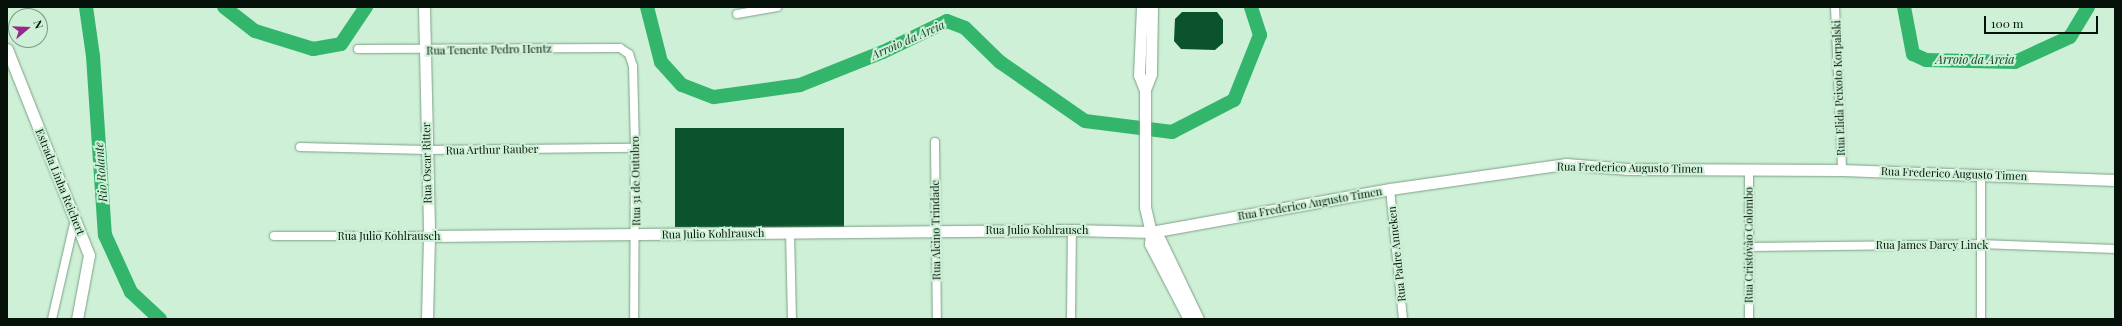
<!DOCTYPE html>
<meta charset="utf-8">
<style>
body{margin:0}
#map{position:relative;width:2122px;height:326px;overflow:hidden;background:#cdf0d6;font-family:"Playfair Display",serif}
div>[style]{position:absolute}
.river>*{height:14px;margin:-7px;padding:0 7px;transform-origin:7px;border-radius:7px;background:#33b66b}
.building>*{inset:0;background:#0b532c;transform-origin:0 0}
.roads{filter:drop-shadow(0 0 1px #7e9f87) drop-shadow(0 0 1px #7e9f87)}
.street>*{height:8px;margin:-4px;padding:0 4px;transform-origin:4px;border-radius:4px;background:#fff}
.secondary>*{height:11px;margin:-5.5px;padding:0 5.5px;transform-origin:5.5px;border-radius:5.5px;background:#fff}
span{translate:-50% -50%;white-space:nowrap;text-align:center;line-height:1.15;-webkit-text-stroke:4px #cdf0d6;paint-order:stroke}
.street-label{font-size:11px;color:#051109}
.water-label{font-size:12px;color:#104325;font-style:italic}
.frame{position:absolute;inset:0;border:8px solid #051109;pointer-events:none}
.north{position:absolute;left:8px;top:8px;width:40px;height:40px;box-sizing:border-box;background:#cdf0d6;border:1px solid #7d9784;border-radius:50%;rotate:71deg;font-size:11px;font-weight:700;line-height:16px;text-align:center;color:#051109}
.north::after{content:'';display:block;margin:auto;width:14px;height:18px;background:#97298a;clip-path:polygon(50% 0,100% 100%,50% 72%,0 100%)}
.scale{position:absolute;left:1984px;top:16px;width:114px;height:18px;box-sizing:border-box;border:2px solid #051109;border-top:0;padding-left:5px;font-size:12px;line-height:14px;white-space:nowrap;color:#051109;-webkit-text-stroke:3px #cdf0d6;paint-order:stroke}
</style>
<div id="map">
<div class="river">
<div style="left:86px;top:7px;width:49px;rotate:81.9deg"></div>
<div style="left:93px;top:56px;width:179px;rotate:86.2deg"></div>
<div style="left:105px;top:235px;width:63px;rotate:65.5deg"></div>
<div style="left:131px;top:292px;width:40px;rotate:43deg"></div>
<div style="left:224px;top:7px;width:39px;rotate:38deg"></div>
<div style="left:255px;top:31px;width:61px;rotate:17.2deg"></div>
<div style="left:313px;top:49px;width:28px;rotate:-10deg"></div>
<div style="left:341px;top:44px;width:45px;rotate:-56deg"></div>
<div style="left:647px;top:7px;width:57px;rotate:75.7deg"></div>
<div style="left:661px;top:62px;width:31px;rotate:48deg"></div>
<div style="left:682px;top:85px;width:34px;rotate:21deg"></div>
<div style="left:714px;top:97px;width:87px;rotate:-7.9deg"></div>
<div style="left:800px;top:85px;width:89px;rotate:-21.7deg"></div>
<div style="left:883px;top:52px;width:71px;rotate:-25.8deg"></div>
<div style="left:947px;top:21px;width:19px;rotate:21deg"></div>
<div style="left:965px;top:28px;width:49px;rotate:44.2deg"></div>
<div style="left:1000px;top:62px;width:103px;rotate:34.8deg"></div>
<div style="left:1085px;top:121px;width:88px;rotate:7.2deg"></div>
<div style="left:1172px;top:132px;width:70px;rotate:-27.3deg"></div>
<div style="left:1234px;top:100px;width:70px;rotate:-68.2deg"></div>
<div style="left:1260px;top:35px;width:29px;rotate:-108deg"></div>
<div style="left:1904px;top:7px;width:48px;rotate:79.2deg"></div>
<div style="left:1913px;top:54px;width:14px;rotate:25deg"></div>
<div style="left:1926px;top:60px;width:89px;rotate:1.3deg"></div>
<div style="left:2015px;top:62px;width:60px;rotate:-24.4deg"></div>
<div style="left:2070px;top:37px;width:35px;rotate:-59deg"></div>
</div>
<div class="building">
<div style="clip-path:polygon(1182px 12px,1217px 12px,1223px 20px,1223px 43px,1215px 50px,1181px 49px,1174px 41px,1175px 19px)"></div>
<div style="left:675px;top:128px;width:169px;height:99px"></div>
</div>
<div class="roads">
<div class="street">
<div style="left:1835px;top:7px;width:163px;rotate:87.5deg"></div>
<div style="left:737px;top:14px;width:41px;rotate:-9.9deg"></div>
<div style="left:358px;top:49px;width:262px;rotate:-0.2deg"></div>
<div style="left:620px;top:48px;width:11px;rotate:34deg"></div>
<div style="left:629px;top:54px;width:13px;rotate:72deg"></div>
<div style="left:633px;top:66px;width:82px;rotate:88.6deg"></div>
<div style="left:635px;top:148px;width:171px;rotate:90.3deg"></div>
<div style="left:935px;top:142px;width:177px;rotate:89.4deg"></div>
<div style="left:300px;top:147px;width:127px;rotate:1.4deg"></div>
<div style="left:427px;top:150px;width:208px;rotate:-0.6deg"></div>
<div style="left:1749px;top:170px;width:149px;rotate:90deg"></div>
<div style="left:1981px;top:176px;width:143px;rotate:90deg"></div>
<div style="left:1390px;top:189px;width:131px;rotate:84.3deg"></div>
<div style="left:790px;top:232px;width:87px;rotate:88.7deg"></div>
<div style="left:274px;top:236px;width:155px"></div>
<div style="left:1750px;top:247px;width:230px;rotate:-0.7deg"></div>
<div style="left:1980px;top:244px;width:135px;rotate:2.1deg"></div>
<div style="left:52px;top:319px;width:103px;rotate:-77deg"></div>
<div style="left:1071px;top:319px;width:89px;rotate:-89.4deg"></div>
</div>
<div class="secondary">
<div style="left:424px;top:7px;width:229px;rotate:88.7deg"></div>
<div style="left:429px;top:236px;width:83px;rotate:91.4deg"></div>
<div style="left:1142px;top:7px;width:68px;rotate:92.5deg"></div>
<div style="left:1139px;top:75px;width:16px;rotate:68deg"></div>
<div style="left:1152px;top:7px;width:67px;rotate:90.9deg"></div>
<div style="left:1151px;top:74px;width:17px;rotate:111deg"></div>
<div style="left:1145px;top:90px;width:117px;rotate:90deg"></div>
<div style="left:1145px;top:207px;width:26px;rotate:77deg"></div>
<div style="left:1151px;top:232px;width:12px;rotate:95deg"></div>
<div style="left:1150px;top:244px;width:85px;rotate:62.5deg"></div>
<div style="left:7px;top:49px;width:222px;rotate:68.3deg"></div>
<div style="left:89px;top:255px;width:65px;rotate:100.6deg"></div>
<div style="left:1151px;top:232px;width:12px;rotate:42deg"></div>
<div style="left:1160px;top:240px;width:88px;rotate:64.3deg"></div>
<div style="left:429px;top:236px;width:643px;rotate:-0.53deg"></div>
<div style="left:1072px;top:230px;width:79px;rotate:1.5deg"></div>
<div style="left:1151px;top:232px;width:243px;rotate:-10.2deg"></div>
<div style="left:1390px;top:189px;width:178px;rotate:-8.1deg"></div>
<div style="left:1566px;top:164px;width:62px;rotate:4.6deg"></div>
<div style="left:1628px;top:169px;width:214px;rotate:0.3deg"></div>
<div style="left:1842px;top:170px;width:273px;rotate:2.1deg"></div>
</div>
</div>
<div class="street-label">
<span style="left:489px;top:50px;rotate:-1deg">Rua Tenente Pedro Hentz</span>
<span style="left:1839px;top:88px;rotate:-92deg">Rua Elida Peixoto Korpalski</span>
<span style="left:492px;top:150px;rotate:-1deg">Rua Arthur Rauber</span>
<span style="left:427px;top:163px;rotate:-91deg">Rua Oscar Ritter</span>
<span style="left:1630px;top:168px;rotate:1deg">Rua Frederico Augusto Timen</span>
<span style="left:1954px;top:174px;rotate:2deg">Rua Frederico Augusto Timen</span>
<span style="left:636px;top:181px;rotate:-91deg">Rua 31 de Outubro</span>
<span style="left:60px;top:182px;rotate:68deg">Estrada Linha Reichert</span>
<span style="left:1310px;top:204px;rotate:-10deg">Rua Frederico Augusto Timen</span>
<span style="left:936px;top:230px;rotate:-91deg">Rua Alcino Trindade</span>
<span style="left:1037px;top:230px">Rua Julio Kohlrausch</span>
<span style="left:713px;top:234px;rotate:-1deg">Rua Julio Kohlrausch</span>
<span style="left:389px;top:236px">Rua Julio Kohlrausch</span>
<span style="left:1749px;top:245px;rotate:-90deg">Rua Cristóvão Colombo</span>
<span style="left:1932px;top:245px">Rua James Darcy Linck</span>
<span style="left:1397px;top:254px;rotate:-96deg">Rua Padre Anneken</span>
</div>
<div class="water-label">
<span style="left:908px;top:40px;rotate:-24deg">Arroio da Areia</span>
<span style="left:1975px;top:60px">Arroio da Areia</span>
<span style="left:101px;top:172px;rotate:-94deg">Rio Rolante</span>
</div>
<div class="frame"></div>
<div class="north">N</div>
<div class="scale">100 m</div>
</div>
